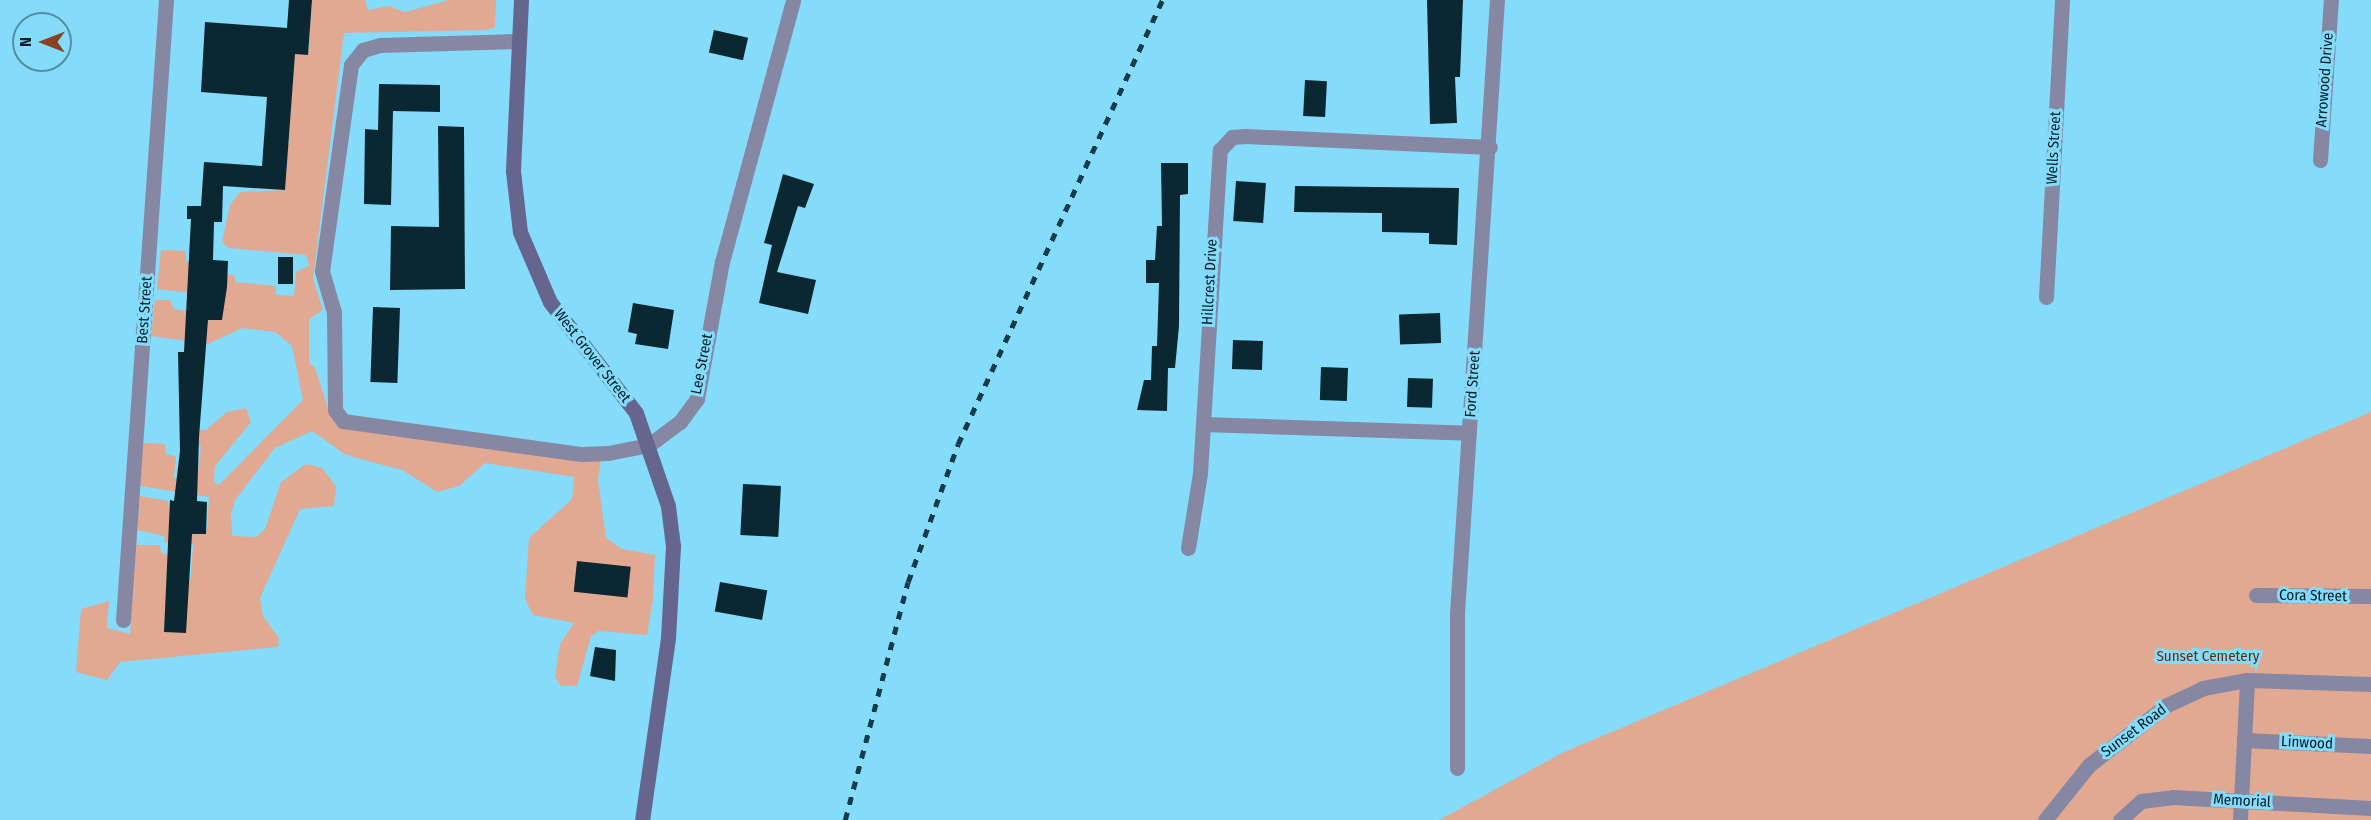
<!DOCTYPE html>
<style>
body{margin:0}
#map{position:relative;width:2371px;height:820px;overflow:hidden;background:#84dbfa;font-family:"Fira Sans Condensed",sans-serif}
div>[style]{position:absolute}
.green>*{inset:0;background:#e1a992}
.building>*{inset:0;background:#0b2832;transform-origin:0 0}
.street>*{height:15px;margin:-7.5px;padding:0 7.5px;transform-origin:7.5px;border-radius:7.5px;background:#8687a3}
.secondary>*{height:15px;margin:-7.5px;padding:0 7.5px;transform-origin:7.5px;border-radius:7.5px;background:#65658e}
.rail>*{height:4.5px;margin-top:-2.25px;transform-origin:0;background:repeating-linear-gradient(90deg,#173c49 0 8px,transparent 0 16px)}
span{translate:-50% -50%;white-space:nowrap;text-align:center;line-height:1.15;-webkit-text-stroke:6px #84dbfa;paint-order:stroke}
.street-label{font-size:15px;color:#021d26}
.park-label{font-size:15px;color:#6a2a09}
.north{position:absolute;left:12px;top:12px;width:60px;height:60px;box-sizing:border-box;background:#84dbfa;border:2px solid #508fa5;border-radius:50%;rotate:270deg;font-size:16px;font-weight:700;line-height:24px;text-align:center;color:#021d26}
.north::after{content:'';display:block;margin:auto;width:21px;height:27px;background:#894221;clip-path:polygon(50% 0,100% 100%,50% 72%,0 100%)}
</style>
<div id="map">
<div class="green">
<div style="clip-path:polygon(312px 0,365px 0,368px 10px,389px 6px,405px 12px,449px 0,496px 0,495px 27px,487px 30px,344px 33px,313px 279px,323px 310px,309px 319px,309px 364px,315px 367px,329px 412px,348px 428px,601px 459px,598px 480px,606px 538px,622px 549px,655px 555px,653px 599px,647px 635px,598px 631px,591px 636px,577px 686px,561px 686px,555px 677px,560px 644px,574px 623px,533px 615px,525px 599px,529px 538px,572px 499px,574px 477px,485px 463px,459px 486px,437px 492px,402px 470px,346px 455px,312px 431px,275px 448px,235px 500px,231px 515px,232px 536px,256px 537px,265px 529px,281px 482px,306px 464px,322px 468px,336px 486px,334px 506px,300px 509px,260px 598px,263px 616px,279px 638px,278px 647px,120px 662px,107px 680px,76px 672px,81px 609px,109px 601px,107px 628px,130px 634px,136px 545px,160px 545px,161px 553px,169px 554px,168px 576px,191px 578px,193px 544px,165px 543px,164px 536px,137px 530px,140px 496px,168px 501px,172px 527px,207px 530px,209px 497px,140px 486px,143px 443px,165px 444px,166px 454px,176px 457px,174px 478px,197px 480px,201px 446px,191px 445px,193px 430px,206px 430px,227px 412px,246px 408px,251px 422px,215px 466px,214px 482px,219px 485px,303px 400px,292px 346px,275px 332px,242px 328px,208px 344px,151px 336px,155px 300px,170px 300px,174px 309px,186px 311px,185px 331px,207px 332px,209px 315px,223px 315px,224px 297px,157px 289px,161px 250px,186px 251px,186px 261px,235px 276px,235px 282px,276px 286px,276px 295px,294px 296px,296px 272px,309px 266px,306px 255px,229px 248px,222px 242px,230px 205px,240px 192px,285px 190px,293px 74px,203px 67px,203px 47px,308px 55px)"></div>
<div style="clip-path:polygon(2371px 412px,2371px 820px,1439px 820px,1564px 752px)"></div>
</div>
<div class="building">
<div style="clip-path:polygon(289px 0,312px 0,308px 55px,295px 54px,285px 190px,223px 186px,222px 222px,214px 222px,213px 260px,228px 261px,227px 287px,222px 320px,208px 320px,199px 437px,197px 501px,207px 502px,206px 534px,192px 534px,186px 633px,164px 632px,170px 500px,174px 501px,180px 451px,178px 352px,184px 352px,191px 219px,187px 219px,187px 206px,201px 206px,204px 162px,262px 166px,267px 97px,201px 92px,205px 22px,287px 28px)"></div>
<div style="clip-path:polygon(1427px 0,1463px 0,1460px 77px,1455px 77px,1457px 123px,1430px 124px)"></div>
<div style="left:714px;top:30px;width:35px;height:23px;rotate:13deg"></div>
<div style="left:1305px;top:80px;width:22px;height:36px;rotate:3deg"></div>
<div style="clip-path:polygon(379px 84px,440px 85px,440px 112px,393px 111px,391px 205px,364px 204px,365px 129px,378px 130px)"></div>
<div style="clip-path:polygon(438px 126px,464px 127px,465px 289px,390px 290px,391px 226px,439px 227px)"></div>
<div style="clip-path:polygon(1161px 163px,1188px 163px,1188px 194px,1180px 195px,1179px 326px,1175px 368px,1168px 368px,1167px 411px,1137px 410px,1144px 380px,1151px 380px,1152px 346px,1157px 346px,1159px 283px,1146px 283px,1146px 260px,1155px 260px,1157px 226px,1162px 226px)"></div>
<div style="clip-path:polygon(783px 174px,814px 184px,805px 208px,798px 206px,777px 272px,816px 280px,808px 314px,759px 303px,772px 245px,764px 243px)"></div>
<div style="left:1236px;top:181px;width:30px;height:40px;rotate:4deg"></div>
<div style="clip-path:polygon(1295px 186px,1459px 188px,1457px 245px,1429px 244px,1429px 233px,1382px 232px,1382px 213px,1294px 212px)"></div>
<div style="left:278px;top:257px;width:15px;height:27px"></div>
<div style="clip-path:polygon(633px 303px,674px 310px,668px 349px,635px 344px,637px 334px,628px 332px)"></div>
<div style="left:373px;top:307px;width:27px;height:75px;rotate:2deg"></div>
<div style="left:1440px;top:313px;width:30px;height:41px;rotate:88deg"></div>
<div style="left:1233px;top:340px;width:30px;height:29px;rotate:2deg"></div>
<div style="left:1321px;top:367px;width:27px;height:33px;rotate:2deg"></div>
<div style="left:1408px;top:378px;width:25px;height:29px;rotate:2deg"></div>
<div style="left:743px;top:484px;width:38px;height:51px;rotate:3deg"></div>
<div style="left:577px;top:561px;width:54px;height:31px;rotate:6deg"></div>
<div style="left:720px;top:582px;width:48px;height:30px;rotate:10deg"></div>
<div style="clip-path:polygon(595px 647px,616px 650px,615px 681px,590px 676px)"></div>
</div>
<div class="street">
<div style="left:519px;top:41px;width:139px;rotate:178.4deg"></div>
<div style="left:380px;top:45px;width:18px;rotate:164deg"></div>
<div style="left:363px;top:50px;width:19px;rotate:129deg"></div>
<div style="left:351px;top:65px;width:208px;rotate:98deg"></div>
<div style="left:322px;top:271px;width:43px;rotate:73.7deg"></div>
<div style="left:334px;top:312px;width:98px;rotate:89.4deg"></div>
<div style="left:335px;top:410px;width:14px;rotate:54deg"></div>
<div style="left:343px;top:421px;width:241px;rotate:7.9deg"></div>
<div style="left:582px;top:454px;width:26px;rotate:-2deg"></div>
<div style="left:608px;top:453px;width:42px;rotate:-11deg"></div>
<div style="left:649px;top:445px;width:39px;rotate:-37deg"></div>
<div style="left:680px;top:422px;width:29px;rotate:-54deg"></div>
<div style="left:697px;top:399px;width:139px;rotate:-79.7deg"></div>
<div style="left:722px;top:262px;width:271px;rotate:-74.8deg"></div>
<div style="left:2320px;top:160px;width:160px;rotate:-86.1deg"></div>
<div style="left:2046px;top:297px;width:297px;rotate:-86.9deg"></div>
<div style="left:1203px;top:424px;width:266px;rotate:1.9deg"></div>
<div style="left:1188px;top:548px;width:76px;rotate:-80.9deg"></div>
<div style="left:1200px;top:473px;width:324px;rotate:-86.5deg"></div>
<div style="left:1220px;top:150px;width:18px;rotate:-47deg"></div>
<div style="left:1232px;top:137px;width:14px;rotate:-4deg"></div>
<div style="left:1246px;top:136px;width:244px;rotate:2.6deg"></div>
<div style="left:2256px;top:595px;width:115px;rotate:0.5deg"></div>
<div style="left:123px;top:620px;width:621px;rotate:-86.03deg"></div>
<div style="left:2244px;top:740px;width:127px;rotate:2.7deg"></div>
<div style="left:1457px;top:768px;width:155px;rotate:-90deg"></div>
<div style="left:1457px;top:613px;width:614px;rotate:-86.27deg"></div>
<div style="left:2045px;top:820px;width:70px;rotate:-51.3deg"></div>
<div style="left:2089px;top:765px;width:98px;rotate:-37.6deg"></div>
<div style="left:2167px;top:705px;width:40px;rotate:-25deg"></div>
<div style="left:2203px;top:688px;width:45px;rotate:-10.3deg"></div>
<div style="left:2247px;top:680px;width:124px;rotate:1.8deg"></div>
<div style="left:2120px;top:820px;width:28px;rotate:-42deg"></div>
<div style="left:2141px;top:801px;width:32px;rotate:-7deg"></div>
<div style="left:2173px;top:797px;width:198px;rotate:3.2deg"></div>
<div style="left:2240px;top:820px;width:140px;rotate:-87.1deg"></div>
</div>
<div class="secondary">
<div style="left:521px;top:0;width:171px;rotate:92.7deg"></div>
<div style="left:513px;top:171px;width:61px;rotate:83.5deg"></div>
<div style="left:520px;top:232px;width:76px;rotate:66.8deg"></div>
<div style="left:550px;top:302px;width:140px;rotate:52.2deg"></div>
<div style="left:636px;top:413px;width:98px;rotate:71deg"></div>
<div style="left:668px;top:506px;width:40px;rotate:82.9deg"></div>
<div style="left:673px;top:546px;width:92px;rotate:93.1deg"></div>
<div style="left:668px;top:638px;width:184px;rotate:98.1deg"></div>
</div>
<div class="rail">
<div style="left:845px;top:820px;width:246px;rotate:-75.2deg"></div>
<div style="left:908px;top:582px;width:147px;rotate:-70.1deg"></div>
<div style="left:958px;top:444px;width:489px;rotate:-65.3deg"></div>
</div>
<div class="street-label">
<span style="left:2325px;top:80px;rotate:-86deg">Arrowood Drive</span>
<span style="left:2054px;top:148px;rotate:-87deg">Wells Street</span>
<span style="left:1210px;top:282px;rotate:-87deg">Hillcrest Drive</span>
<span style="left:145px;top:310px;rotate:-86deg">Best Street</span>
<span style="left:592px;top:356px;rotate:52deg">West Grover Street</span>
<span style="left:702px;top:364px;rotate:-79deg">Lee Street</span>
<span style="left:1473px;top:384px;rotate:-86deg">Ford Street</span>
<span style="left:2313px;top:596px;rotate:1deg">Cora Street</span>
<span style="left:2134px;top:731px;rotate:-37deg">Sunset Road</span>
<span style="left:2307px;top:743px;rotate:3deg">Linwood</span>
<span style="left:2242px;top:801px;rotate:3deg">Memorial</span>
</div>
<div class="park-label">
<span style="left:2208px;top:657px">Sunset Cemetery</span>
</div>
<div class="north">N</div>
</div>
